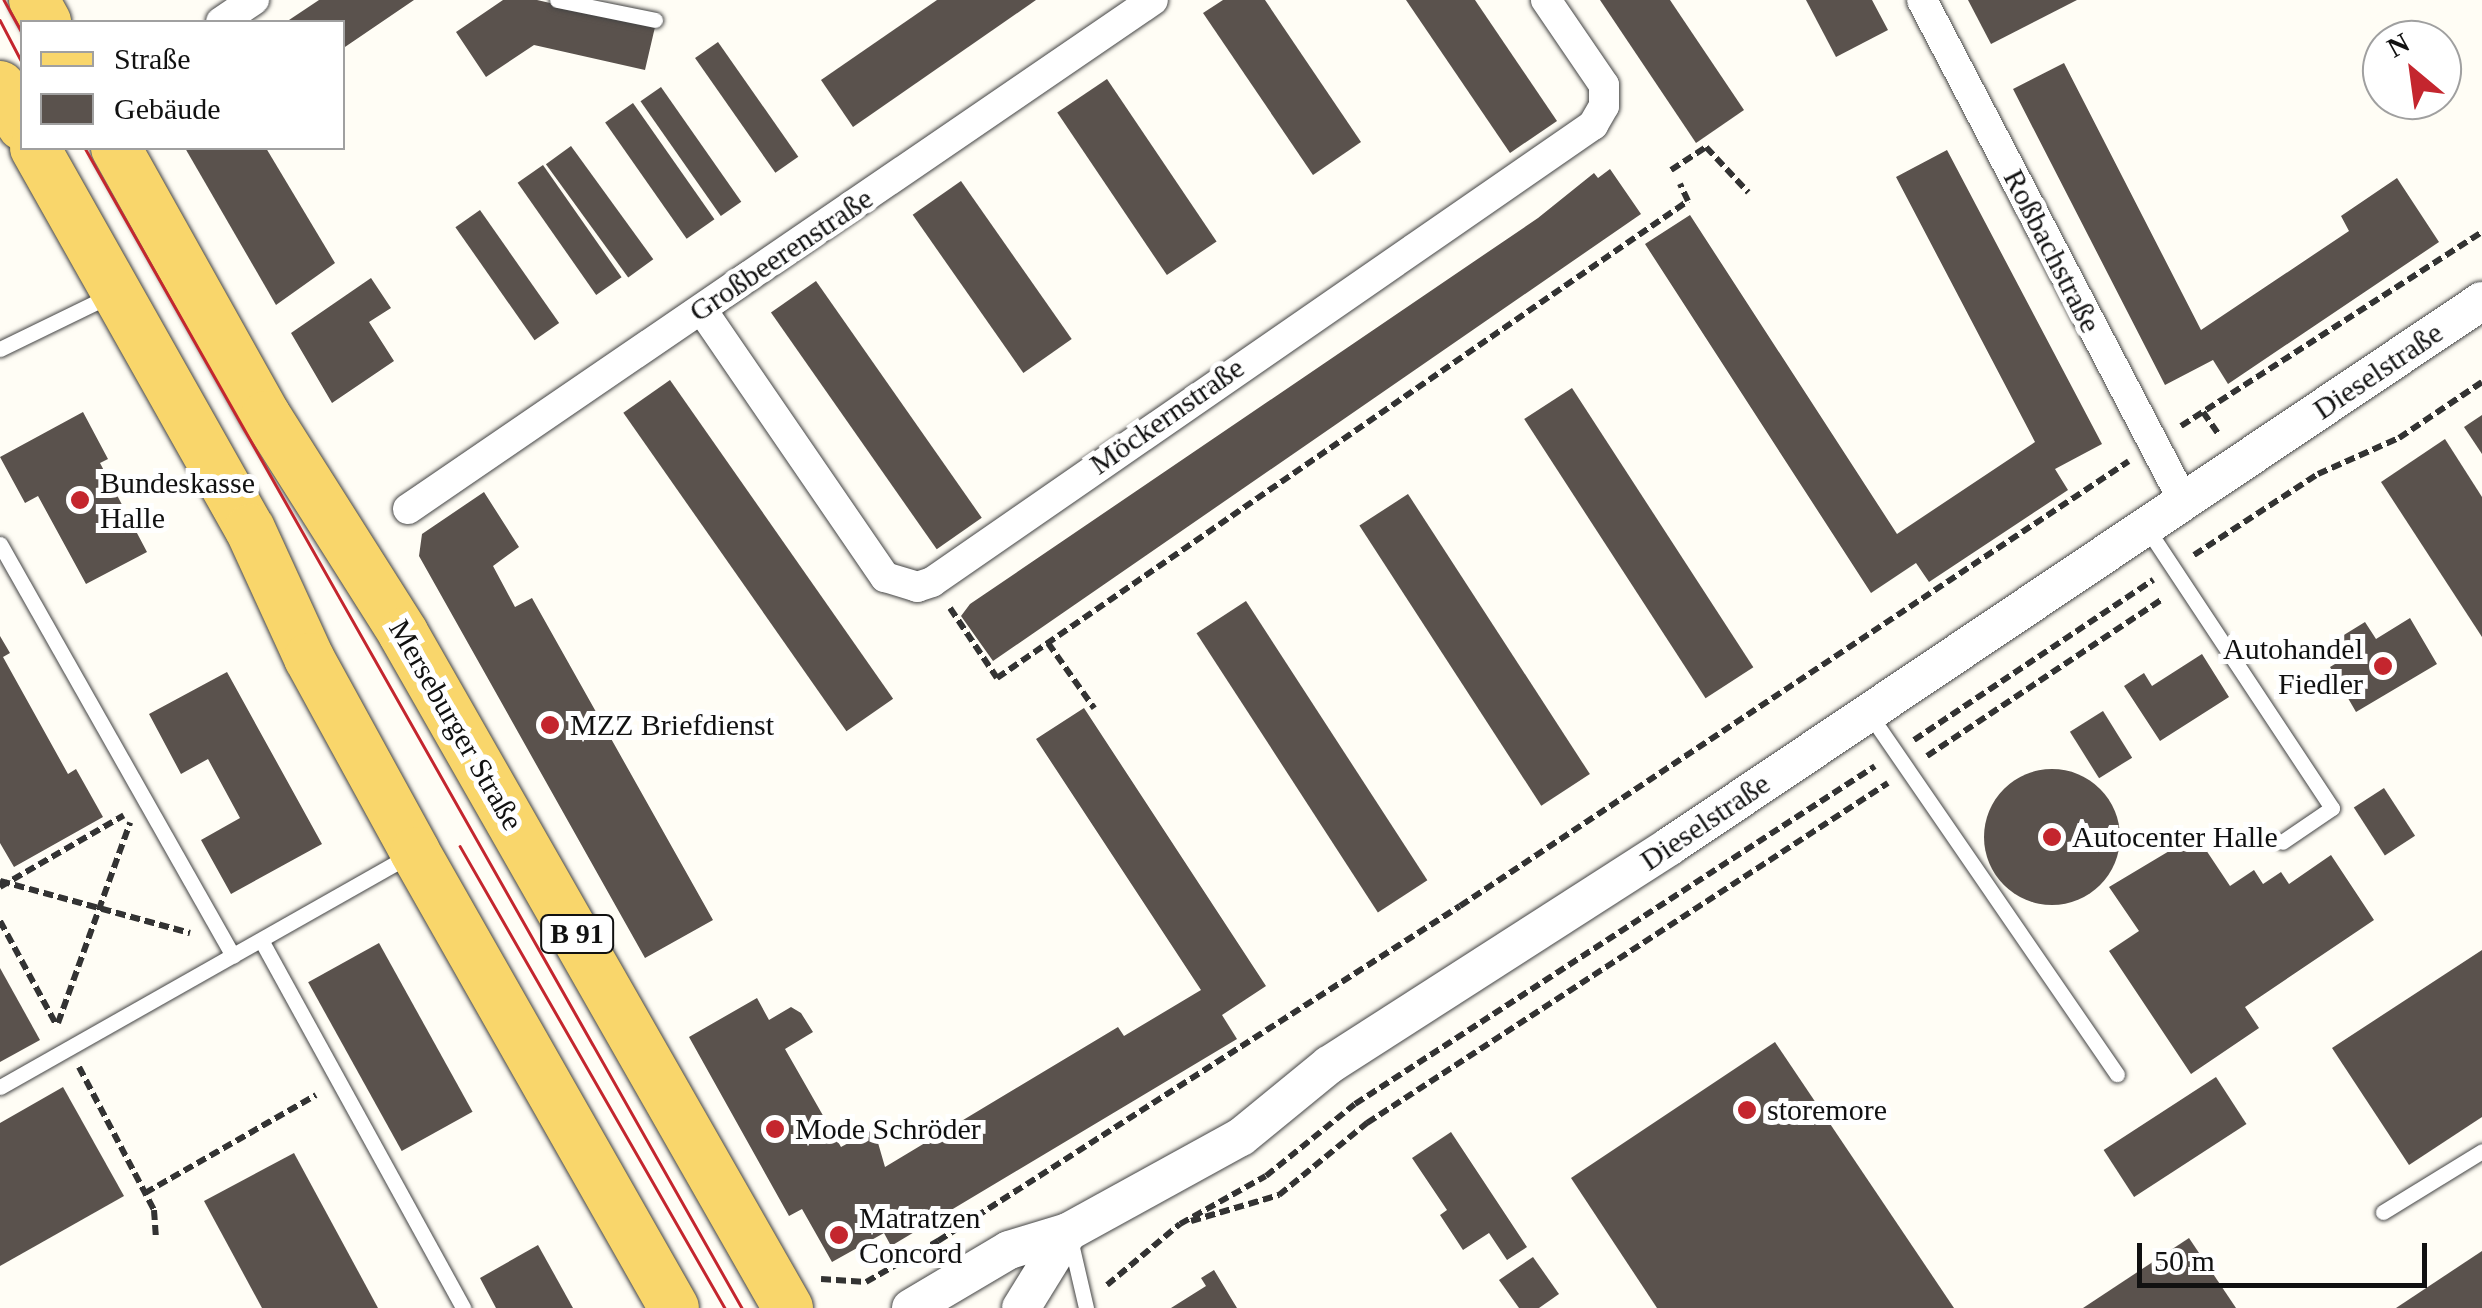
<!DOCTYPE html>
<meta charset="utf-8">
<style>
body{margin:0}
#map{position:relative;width:2482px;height:1308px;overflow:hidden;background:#fffdf5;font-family:Georgia,serif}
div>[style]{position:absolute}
.building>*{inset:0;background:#5a524d;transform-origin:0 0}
.round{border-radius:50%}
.path>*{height:6px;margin-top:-3px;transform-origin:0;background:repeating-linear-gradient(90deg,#333 0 10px,transparent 0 15px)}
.roads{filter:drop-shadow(0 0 2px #444) drop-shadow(0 0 2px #444)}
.service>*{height:15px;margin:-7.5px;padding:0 7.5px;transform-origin:7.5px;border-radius:7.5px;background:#fff}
.minor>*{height:30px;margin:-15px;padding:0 15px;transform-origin:15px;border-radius:15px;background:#fff}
.tertiary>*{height:38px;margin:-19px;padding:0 19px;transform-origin:19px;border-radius:19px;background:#fff}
.primary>*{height:50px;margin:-25px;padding:0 25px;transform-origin:25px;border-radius:25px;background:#f9d66b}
.tram>*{height:2.5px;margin:-1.25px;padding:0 1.25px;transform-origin:1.25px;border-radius:1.25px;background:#c4262e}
.dots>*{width:28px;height:28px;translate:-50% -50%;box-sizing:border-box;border:5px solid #fff;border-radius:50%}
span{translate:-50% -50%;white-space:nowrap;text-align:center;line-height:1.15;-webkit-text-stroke:10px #fff;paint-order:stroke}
.shield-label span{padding:2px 8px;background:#fff;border:2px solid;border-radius:8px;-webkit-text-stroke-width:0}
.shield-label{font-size:28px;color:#111;font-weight:700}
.street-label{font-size:30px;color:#111}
.poi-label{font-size:30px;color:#111}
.left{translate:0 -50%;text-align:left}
.right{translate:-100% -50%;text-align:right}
.legend{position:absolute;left:20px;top:20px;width:325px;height:130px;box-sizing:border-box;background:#fff;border:2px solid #a0a0a0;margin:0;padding:12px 18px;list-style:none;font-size:30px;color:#111}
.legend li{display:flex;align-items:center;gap:20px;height:50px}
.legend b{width:50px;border:2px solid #a0a0a0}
.north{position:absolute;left:2362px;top:20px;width:100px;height:100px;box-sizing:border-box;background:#fff;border:2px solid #a0a0a0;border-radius:50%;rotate:331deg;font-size:28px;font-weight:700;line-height:40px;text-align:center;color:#111}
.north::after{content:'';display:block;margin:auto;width:35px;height:45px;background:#c4262e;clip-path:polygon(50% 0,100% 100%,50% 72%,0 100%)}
.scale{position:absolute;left:2137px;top:1243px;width:290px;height:45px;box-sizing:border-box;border:5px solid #111;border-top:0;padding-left:12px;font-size:30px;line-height:35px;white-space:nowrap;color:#111;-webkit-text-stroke:8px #fff;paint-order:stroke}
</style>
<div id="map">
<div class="building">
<div style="clip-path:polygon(319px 0,414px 0,342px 49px,342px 22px,286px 22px)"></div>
<div style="clip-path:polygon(503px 0,537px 0,655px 27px,645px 70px,534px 45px,486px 77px,456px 32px)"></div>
<div style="clip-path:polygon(937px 0,1036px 0,853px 127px,821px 80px)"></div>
<div style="clip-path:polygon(1223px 0,1265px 0,1361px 142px,1313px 175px,1203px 13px)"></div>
<div style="clip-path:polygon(1406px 0,1475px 0,1557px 121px,1510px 153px)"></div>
<div style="clip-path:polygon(1600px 0,1670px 0,1744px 110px,1696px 143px)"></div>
<div style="clip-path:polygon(1806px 0,1872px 0,1888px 30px,1836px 57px)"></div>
<div style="clip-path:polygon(1968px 0,2077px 0,1991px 44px)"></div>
<div style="left:718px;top:42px;width:140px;height:28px;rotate:55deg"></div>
<div style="clip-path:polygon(2064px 63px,2201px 330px,2349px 231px,2341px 216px,2397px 178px,2439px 242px,2228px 384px,2213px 360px,2165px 385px,2013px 89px)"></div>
<div style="left:1107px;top:79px;width:196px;height:60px;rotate:56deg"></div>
<div style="left:661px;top:87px;width:140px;height:25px;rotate:55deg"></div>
<div style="left:633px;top:103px;width:142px;height:34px;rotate:55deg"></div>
<div style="left:571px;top:146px;width:140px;height:31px;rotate:54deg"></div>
<div style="clip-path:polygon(185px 148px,266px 148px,335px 263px,276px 305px)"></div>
<div style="clip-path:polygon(1947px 150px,2102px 444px,2055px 469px,2068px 490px,1929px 582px,1916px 563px,1871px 593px,1645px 244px,1690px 215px,1897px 534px,2035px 442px,1896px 177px)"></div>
<div style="left:543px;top:165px;width:137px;height:31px;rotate:55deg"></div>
<div style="clip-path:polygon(1610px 169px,1641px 214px,993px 661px,961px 616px,970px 604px,1538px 218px,1594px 173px,1598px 178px)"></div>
<div style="left:961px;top:181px;width:193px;height:59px;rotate:55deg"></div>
<div style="left:480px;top:210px;width:138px;height:30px;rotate:55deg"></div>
<div style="clip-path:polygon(371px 278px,391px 308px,369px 322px,394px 361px,332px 403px,291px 333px)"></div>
<div style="left:816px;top:281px;width:289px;height:55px;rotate:55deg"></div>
<div style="left:670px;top:380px;width:389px;height:57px;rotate:55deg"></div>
<div style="left:1572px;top:388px;width:333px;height:57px;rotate:57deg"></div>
<div style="clip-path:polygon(83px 412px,108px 459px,100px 463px,147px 552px,86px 584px,38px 496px,25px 503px,0 457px)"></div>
<div style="clip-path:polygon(2482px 415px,2482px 454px,2464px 427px)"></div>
<div style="clip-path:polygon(2445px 439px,2482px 497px,2482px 637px,2381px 482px)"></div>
<div style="clip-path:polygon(484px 492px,519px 547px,493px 566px,515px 607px,532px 598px,713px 920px,645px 958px,419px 556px,422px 534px)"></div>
<div style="left:1408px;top:494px;width:334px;height:58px;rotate:57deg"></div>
<div style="left:1246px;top:601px;width:333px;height:59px;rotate:57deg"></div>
<div style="clip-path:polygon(2410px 618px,2437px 664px,2356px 712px,2330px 667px,2350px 655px,2339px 638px,2365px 622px,2376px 639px)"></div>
<div style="clip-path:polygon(0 636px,10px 653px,3px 657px,68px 774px,76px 769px,103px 817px,14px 867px,0 843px)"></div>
<div style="clip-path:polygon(2202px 654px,2229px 697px,2160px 741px,2124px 686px,2144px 673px,2152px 686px)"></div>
<div style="clip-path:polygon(227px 672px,322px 844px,231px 894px,201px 840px,240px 818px,208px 759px,181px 774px,149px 714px)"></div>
<div style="clip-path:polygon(1084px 708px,1266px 986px,1222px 1015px,1237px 1039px,891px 1246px,884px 1233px,832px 1262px,802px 1209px,789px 1216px,689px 1037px,757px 998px,769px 1020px,791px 1007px,801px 1013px,813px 1032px,785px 1049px,841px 1147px,874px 1129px,885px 1167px,1118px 1027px,1124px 1036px,1201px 990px,1036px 739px)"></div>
<div style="left:2103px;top:711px;width:55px;height:39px;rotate:58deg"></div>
<div class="round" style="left:1984px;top:769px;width:136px;height:136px"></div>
<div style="left:2384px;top:788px;width:57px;height:36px;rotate:57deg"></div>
<div style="clip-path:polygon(2196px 835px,2230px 886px,2254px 870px,2263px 884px,2281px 872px,2289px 884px,2331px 855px,2374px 920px,2245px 1007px,2259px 1028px,2191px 1074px,2109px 951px,2139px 931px,2109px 887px)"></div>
<div style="left:379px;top:943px;width:193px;height:81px;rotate:61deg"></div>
<div style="clip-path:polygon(2482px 950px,2482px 1117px,2409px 1165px,2332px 1048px)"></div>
<div style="clip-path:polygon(0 968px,40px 1040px,0 1062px)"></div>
<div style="clip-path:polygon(1775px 1042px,1954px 1308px,1657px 1308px,1571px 1178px)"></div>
<div style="left:2216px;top:1077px;width:56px;height:134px;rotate:57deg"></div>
<div style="clip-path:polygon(63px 1087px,124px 1196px,0 1266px,0 1123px)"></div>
<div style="clip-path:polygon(1451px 1132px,1527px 1247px,1507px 1260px,1489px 1233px,1463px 1250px,1440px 1215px,1447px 1210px,1412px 1158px)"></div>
<div style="clip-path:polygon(294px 1153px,378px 1308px,262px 1308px,204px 1201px)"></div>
<div style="clip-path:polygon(2189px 1238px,2236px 1308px,2083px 1308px)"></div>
<div style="clip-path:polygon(538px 1245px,573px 1308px,496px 1308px,480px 1278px)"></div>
<div style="clip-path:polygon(2482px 1251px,2482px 1308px,2396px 1308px)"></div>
<div style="clip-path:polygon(1533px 1257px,1559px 1294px,1539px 1308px,1519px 1308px,1499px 1280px)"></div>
<div style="clip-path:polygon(1214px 1270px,1237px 1308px,1171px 1308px,1206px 1286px,1201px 1278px)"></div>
</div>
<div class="path">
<div style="left:1671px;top:170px;width:42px;rotate:-33.3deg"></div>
<div style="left:1706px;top:147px;width:62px;rotate:47deg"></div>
<div style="left:2203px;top:412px;width:29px;rotate:55deg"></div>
<div style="left:2181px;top:426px;width:358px;rotate:-32.8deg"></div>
<div style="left:2194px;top:555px;width:148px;rotate:-33.2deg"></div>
<div style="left:2318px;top:474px;width:89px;rotate:-24deg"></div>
<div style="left:2399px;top:438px;width:100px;rotate:-34deg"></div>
<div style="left:950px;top:608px;width:84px;rotate:56.1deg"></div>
<div style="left:997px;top:678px;width:840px;rotate:-34.62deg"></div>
<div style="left:1688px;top:201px;width:19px;rotate:-115deg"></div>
<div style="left:1048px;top:643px;width:80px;rotate:54.7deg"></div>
<div style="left:1914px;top:740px;width:288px;rotate:-33.8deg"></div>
<div style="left:1927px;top:756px;width:283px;rotate:-33.7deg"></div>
<div style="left:0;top:881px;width:197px;rotate:15.3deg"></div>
<div style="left:0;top:887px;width:143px;rotate:-30.1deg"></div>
<div style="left:0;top:921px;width:119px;rotate:61.5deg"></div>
<div style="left:58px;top:1023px;width:213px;rotate:-70.2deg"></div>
<div style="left:79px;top:1067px;width:161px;rotate:62.3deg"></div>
<div style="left:154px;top:1210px;width:27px;rotate:86deg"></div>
<div style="left:145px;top:1193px;width:197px;rotate:-29.8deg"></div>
<div style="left:1191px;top:1221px;width:92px;rotate:-16.5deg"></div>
<div style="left:1279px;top:1195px;width:114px;rotate:-39.3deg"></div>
<div style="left:1367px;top:1123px;width:622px;rotate:-33.13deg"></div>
<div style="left:821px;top:1279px;width:45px;rotate:3.8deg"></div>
<div style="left:866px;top:1282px;width:83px;rotate:-29.7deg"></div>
<div style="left:938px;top:1241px;width:620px;rotate:-32.69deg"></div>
<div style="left:1460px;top:906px;width:803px;rotate:-33.63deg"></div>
<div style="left:1107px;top:1285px;width:95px;rotate:-39.9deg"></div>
<div style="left:1180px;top:1224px;width:98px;rotate:-29.2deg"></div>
<div style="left:1266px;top:1176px;width:114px;rotate:-39deg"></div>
<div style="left:1355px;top:1104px;width:620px;rotate:-33.02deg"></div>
</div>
<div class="roads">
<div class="service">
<div style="left:557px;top:0;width:100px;rotate:11.5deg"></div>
<div style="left:0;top:349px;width:121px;rotate:-25.9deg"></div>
<div style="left:2146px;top:527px;width:337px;rotate:56.5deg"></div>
<div style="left:2332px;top:808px;width:60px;rotate:145.8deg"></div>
<div style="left:0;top:544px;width:473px;rotate:60.5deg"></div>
<div style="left:1870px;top:715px;width:436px;rotate:55.5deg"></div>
<div style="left:261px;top:940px;width:420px;rotate:61.2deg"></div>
<div style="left:0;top:1087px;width:471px;rotate:-29.5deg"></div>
<div style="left:2383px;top:1212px;width:116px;rotate:-31.6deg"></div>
<div style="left:1070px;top:1239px;width:71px;rotate:76.9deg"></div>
</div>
<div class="minor">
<div style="left:1922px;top:0;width:566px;rotate:62.44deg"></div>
<div style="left:221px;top:22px;width:40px;rotate:-34deg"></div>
<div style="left:702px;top:310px;width:324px;rotate:55.6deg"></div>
<div style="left:885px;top:577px;width:34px;rotate:17deg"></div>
<div style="left:917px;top:587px;width:16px;rotate:-18deg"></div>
<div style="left:932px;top:582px;width:804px;rotate:-34.66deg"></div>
<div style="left:1593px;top:125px;width:22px;rotate:-60deg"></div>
<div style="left:1604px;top:106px;width:21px;rotate:-90deg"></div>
<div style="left:1604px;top:85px;width:103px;rotate:-124.3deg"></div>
<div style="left:408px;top:509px;width:902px;rotate:-34.34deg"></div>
</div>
<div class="tertiary">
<div style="left:911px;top:1308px;width:114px;rotate:-30.6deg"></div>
<div style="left:1009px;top:1250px;width:62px;rotate:-17deg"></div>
<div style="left:1068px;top:1232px;width:197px;rotate:-28.8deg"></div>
<div style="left:1241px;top:1137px;width:114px;rotate:-39.3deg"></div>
<div style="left:1329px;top:1065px;width:405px;rotate:-32.7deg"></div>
<div style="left:1670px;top:846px;width:978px;rotate:-33.87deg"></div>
<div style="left:1021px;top:1308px;width:89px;rotate:-58.3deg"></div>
</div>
<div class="primary">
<div style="left:34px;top:0;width:25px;rotate:61deg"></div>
<div style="left:0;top:86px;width:45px;rotate:60.6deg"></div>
<div style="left:35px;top:148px;width:437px;rotate:60.6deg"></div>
<div style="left:250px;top:529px;width:142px;rotate:65.4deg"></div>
<div style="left:309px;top:658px;width:221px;rotate:61.3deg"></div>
<div style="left:415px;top:852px;width:524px;rotate:60.4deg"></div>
<div style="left:116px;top:148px;width:307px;rotate:60.8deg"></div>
<div style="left:266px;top:416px;width:257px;rotate:57.7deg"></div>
<div style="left:403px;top:633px;width:777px;rotate:60.3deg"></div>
</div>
</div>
<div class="tram">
<div style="left:4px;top:0;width:38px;rotate:61deg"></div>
<div style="left:0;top:20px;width:47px;rotate:62.4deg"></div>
<div style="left:85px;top:148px;width:1333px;rotate:60.47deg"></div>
<div style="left:460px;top:846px;width:533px;rotate:60.16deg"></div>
</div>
<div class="dots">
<div style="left:80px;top:500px;background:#c4262e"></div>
<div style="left:2383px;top:666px;background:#c4262e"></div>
<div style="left:550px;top:725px;background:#c4262e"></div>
<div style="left:2052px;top:837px;background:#c4262e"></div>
<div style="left:1747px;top:1110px;background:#c4262e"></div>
<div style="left:775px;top:1129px;background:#c4262e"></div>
<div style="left:839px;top:1235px;background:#c4262e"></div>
</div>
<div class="shield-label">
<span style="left:577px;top:934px">B 91</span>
</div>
<div class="street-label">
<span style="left:2052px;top:251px;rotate:63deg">Roßbachstraße</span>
<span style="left:781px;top:255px;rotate:-34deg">Großbeerenstraße</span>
<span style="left:2378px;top:371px;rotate:-34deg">Dieselstraße</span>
<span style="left:1167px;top:416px;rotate:-35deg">Möckernstraße</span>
<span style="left:456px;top:725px;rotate:60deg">Merseburger Straße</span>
<span style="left:1705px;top:822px;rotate:-34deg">Dieselstraße</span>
</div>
<div class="poi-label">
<span class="left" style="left:100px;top:500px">Bundeskasse<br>Halle</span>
<span class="right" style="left:2363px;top:666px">Autohandel<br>Fiedler</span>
<span class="left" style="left:570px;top:725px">MZZ Briefdienst</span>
<span class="left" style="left:2072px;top:837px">Autocenter Halle</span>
<span class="left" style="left:1767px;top:1110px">storemore</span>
<span class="left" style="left:795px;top:1129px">Mode Schröder</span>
<span class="left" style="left:859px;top:1235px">Matratzen<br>Concord</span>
</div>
<ul class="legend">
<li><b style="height:12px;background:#f9d66b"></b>Straße</li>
<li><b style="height:28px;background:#5a524d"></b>Gebäude</li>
</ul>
<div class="north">N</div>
<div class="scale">50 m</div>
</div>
